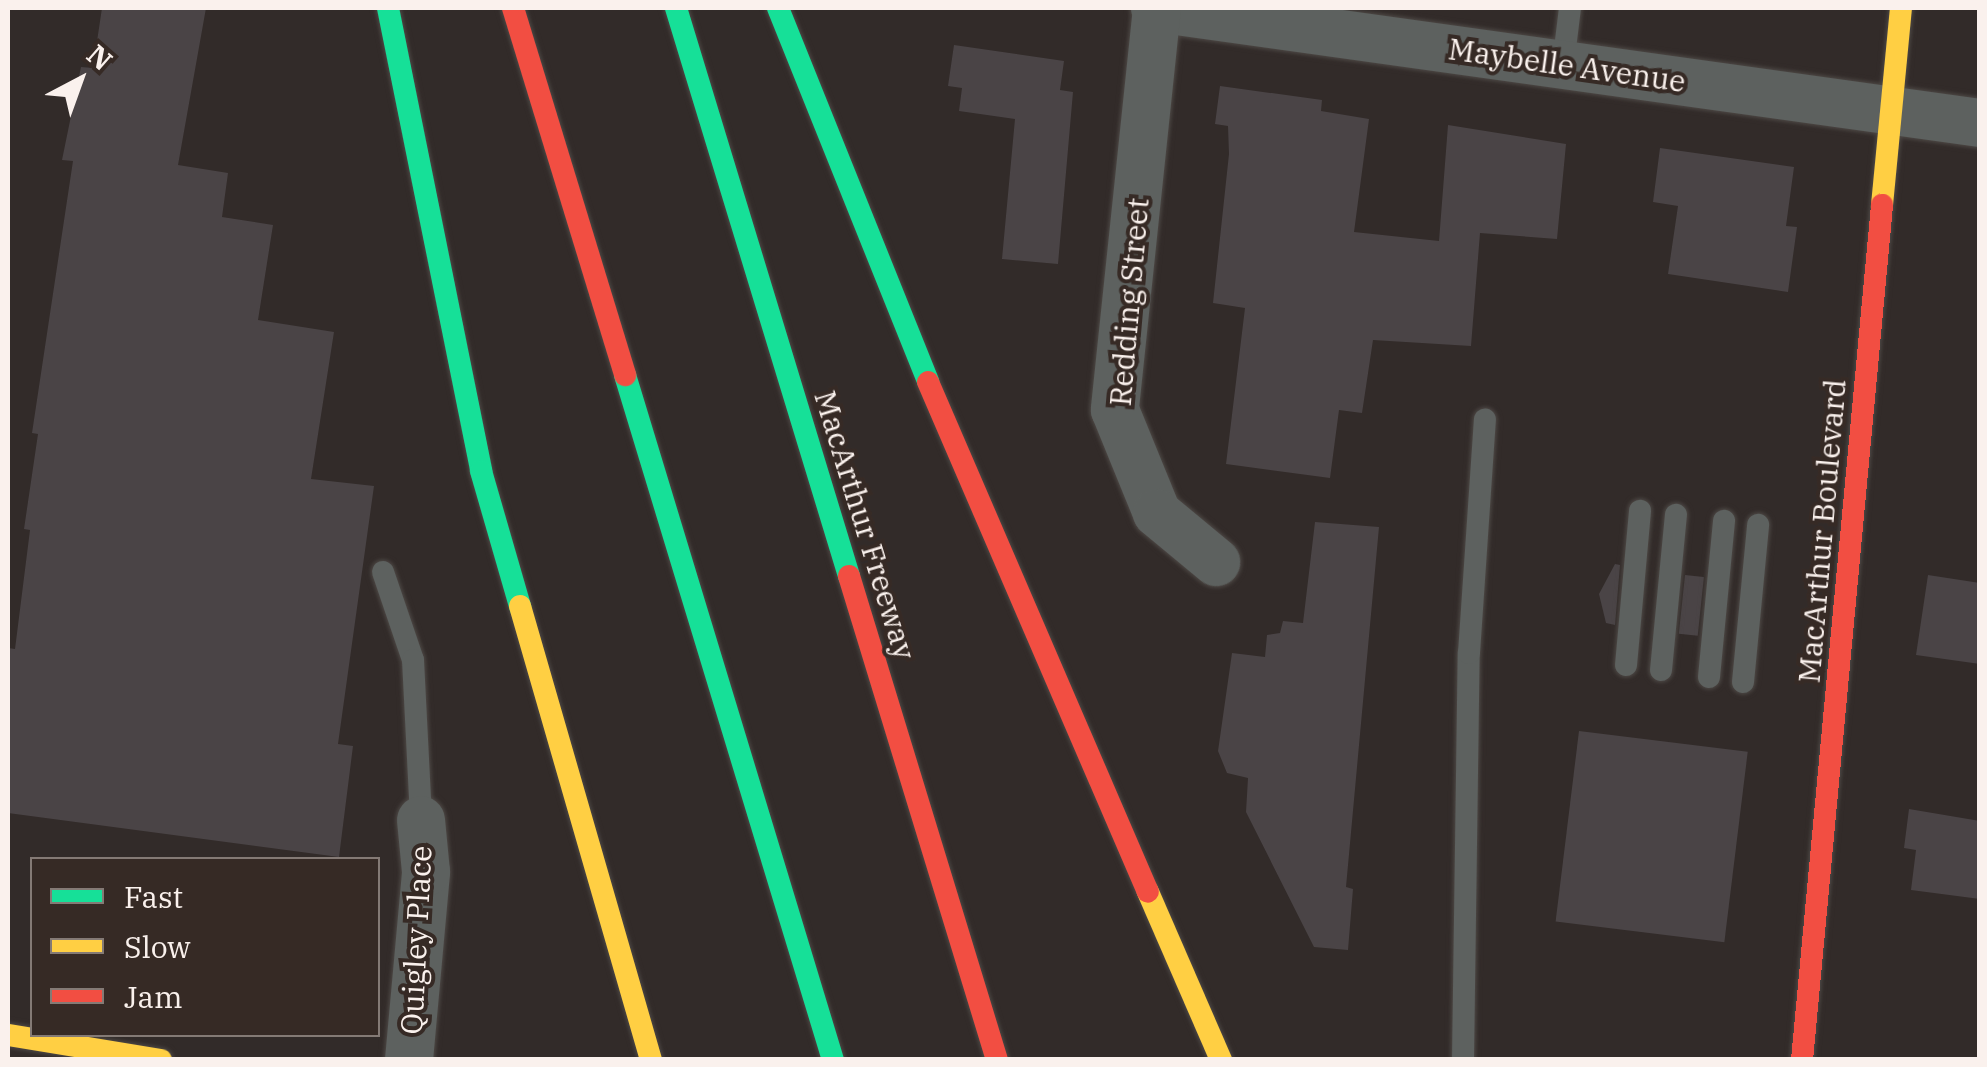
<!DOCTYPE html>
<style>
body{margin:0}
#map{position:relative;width:1987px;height:1067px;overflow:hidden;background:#322b29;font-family:"IBM Plex Serif",serif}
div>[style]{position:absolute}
.building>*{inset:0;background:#4a4446;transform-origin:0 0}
.roads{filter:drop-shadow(0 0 2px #4d4845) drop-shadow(0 0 2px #4d4845)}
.lane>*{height:22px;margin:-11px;padding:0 11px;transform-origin:11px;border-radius:11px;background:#5d615f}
.street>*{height:48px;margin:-24px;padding:0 24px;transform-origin:24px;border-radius:24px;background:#5d615f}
.fast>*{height:22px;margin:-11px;padding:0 11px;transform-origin:11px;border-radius:11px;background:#16e098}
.slow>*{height:22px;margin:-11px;padding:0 11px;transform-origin:11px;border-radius:11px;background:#ffcf43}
.jam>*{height:22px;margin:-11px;padding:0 11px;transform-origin:11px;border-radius:11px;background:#f24e42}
span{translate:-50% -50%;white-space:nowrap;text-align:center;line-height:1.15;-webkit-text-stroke:8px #362a25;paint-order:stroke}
.street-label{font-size:30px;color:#faf1ed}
.frame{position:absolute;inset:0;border:10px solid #faf1ed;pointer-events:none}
.legend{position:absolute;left:30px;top:857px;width:350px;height:180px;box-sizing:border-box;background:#362a25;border:2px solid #847a75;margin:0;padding:12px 18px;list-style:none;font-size:30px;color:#faf1ed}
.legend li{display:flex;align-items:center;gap:20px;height:50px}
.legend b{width:50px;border:2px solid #847a75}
.north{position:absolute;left:30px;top:30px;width:100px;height:100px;-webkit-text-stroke:8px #362a25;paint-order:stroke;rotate:41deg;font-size:28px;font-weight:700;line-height:40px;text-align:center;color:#faf1ed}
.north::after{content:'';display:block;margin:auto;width:35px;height:45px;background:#faf1ed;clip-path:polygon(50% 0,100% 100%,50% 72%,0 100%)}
</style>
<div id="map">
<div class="building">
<div style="clip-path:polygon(102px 8px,206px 8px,178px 165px,228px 173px,222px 217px,273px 225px,258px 320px,334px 332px,311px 479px,374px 486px,338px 744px,353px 746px,339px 857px,8px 813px,8px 648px,15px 649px,30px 530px,24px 529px,38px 434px,32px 433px,73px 161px,62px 160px,81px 67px,93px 68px)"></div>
<div style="clip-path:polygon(954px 45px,1064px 61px,1060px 90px,1073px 92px,1058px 264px,1002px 259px,1015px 119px,959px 111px,962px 88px,948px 86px)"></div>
<div style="clip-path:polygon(1220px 86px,1322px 100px,1321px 111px,1369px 119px,1354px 232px,1439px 241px,1448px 125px,1566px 144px,1557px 239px,1480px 233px,1471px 346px,1373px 340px,1362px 413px,1339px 410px,1330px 478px,1226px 464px,1245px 308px,1213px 303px,1229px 154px,1228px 126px,1215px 124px)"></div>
<div style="clip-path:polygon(1660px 148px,1794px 167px,1786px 226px,1797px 227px,1788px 292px,1668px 274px,1678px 206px,1653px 202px)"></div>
<div style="clip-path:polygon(1315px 522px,1379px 527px,1346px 887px,1353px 889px,1348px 950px,1314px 947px,1246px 812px,1248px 778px,1227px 773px,1218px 751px,1232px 653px,1265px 657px,1267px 635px,1280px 633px,1283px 621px,1303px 623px)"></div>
<div style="clip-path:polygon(1615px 564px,1620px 565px,1615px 625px,1606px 623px,1599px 594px)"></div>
<div style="left:1685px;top:575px;width:19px;height:59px;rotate:6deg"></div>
<div style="clip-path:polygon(1928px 575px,1980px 583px,1980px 664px,1916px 655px)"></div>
<div style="left:1579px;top:731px;width:170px;height:192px;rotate:7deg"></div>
<div style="clip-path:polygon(1909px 809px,1980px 821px,1980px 899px,1911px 890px,1916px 850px,1904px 848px)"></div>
</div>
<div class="roads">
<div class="lane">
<div style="left:1563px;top:65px;width:57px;rotate:-83deg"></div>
<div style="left:383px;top:572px;width:93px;rotate:71.2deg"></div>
<div style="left:413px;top:660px;width:160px;rotate:87.1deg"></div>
<div style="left:1626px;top:665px;width:155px;rotate:-84.8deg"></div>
<div style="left:1661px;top:670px;width:156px;rotate:-84.5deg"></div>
<div style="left:1709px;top:677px;width:157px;rotate:-84.5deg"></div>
<div style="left:1743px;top:682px;width:158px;rotate:-84.5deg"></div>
<div style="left:1463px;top:1060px;width:407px;rotate:-89.2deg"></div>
<div style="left:1469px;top:653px;width:234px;rotate:-86.1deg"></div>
</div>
<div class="street">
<div style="left:1155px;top:8px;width:833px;rotate:7.94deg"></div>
<div style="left:1157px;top:8px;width:404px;rotate:96deg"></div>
<div style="left:1115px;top:410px;width:111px;rotate:67.8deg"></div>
<div style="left:1157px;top:513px;width:77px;rotate:39.7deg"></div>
<div style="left:409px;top:1060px;width:189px;rotate:-84.8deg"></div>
<div style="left:426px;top:872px;width:52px;rotate:-95.5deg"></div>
</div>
<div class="fast">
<div style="left:388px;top:8px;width:472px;rotate:78.6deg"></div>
<div style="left:481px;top:471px;width:141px;rotate:73.9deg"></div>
<div style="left:676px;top:8px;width:594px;rotate:73.06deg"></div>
<div style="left:778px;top:8px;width:403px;rotate:68.1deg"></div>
<div style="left:625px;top:375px;width:716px;rotate:73.11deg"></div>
</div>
<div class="slow">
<div style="left:1882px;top:205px;width:198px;rotate:-84.5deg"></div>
<div style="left:520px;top:606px;width:473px;rotate:73.9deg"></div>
<div style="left:1148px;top:892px;width:183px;rotate:66.5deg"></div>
<div style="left:8px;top:1035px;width:155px;rotate:9.3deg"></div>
</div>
<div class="jam">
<div style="left:513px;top:8px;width:384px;rotate:73deg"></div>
<div style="left:928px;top:382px;width:555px;rotate:66.67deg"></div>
<div style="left:849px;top:576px;width:506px;rotate:73deg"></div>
<div style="left:1802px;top:1060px;width:859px;rotate:-84.65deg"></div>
</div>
</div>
<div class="street-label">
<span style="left:1567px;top:65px;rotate:8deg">Maybelle Avenue</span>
<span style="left:1129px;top:302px;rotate:-85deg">Redding Street</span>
<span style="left:865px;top:525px;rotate:73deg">MacArthur Freeway</span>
<span style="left:1822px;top:531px;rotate:-85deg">MacArthur Boulevard</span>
<span style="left:416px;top:940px;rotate:-87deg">Quigley Place</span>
</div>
<div class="frame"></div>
<ul class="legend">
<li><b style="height:12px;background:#16e098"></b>Fast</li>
<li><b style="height:12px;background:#ffcf43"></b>Slow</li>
<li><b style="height:12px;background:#f24e42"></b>Jam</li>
</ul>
<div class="north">N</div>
</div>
